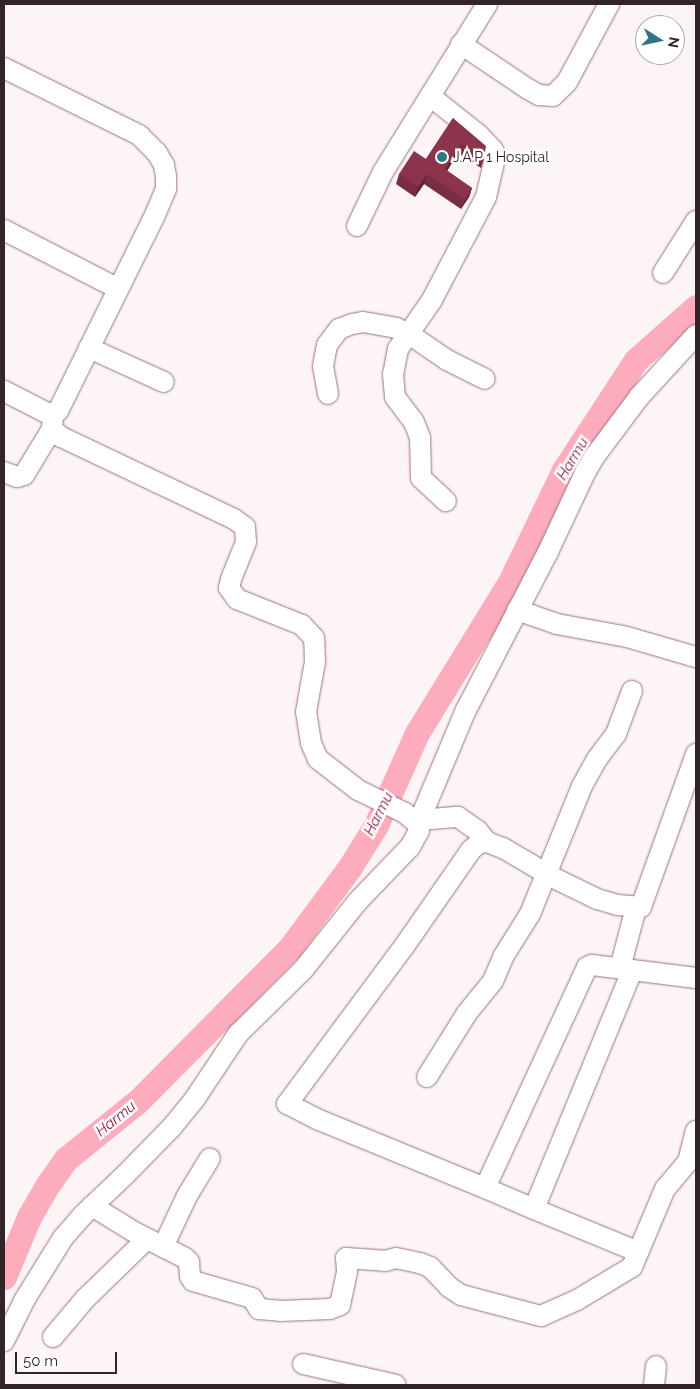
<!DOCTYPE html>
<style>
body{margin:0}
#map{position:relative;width:700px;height:1389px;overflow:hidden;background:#fdf4f6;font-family:Raleway,sans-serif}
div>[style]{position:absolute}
.river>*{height:25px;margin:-12.5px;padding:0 12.5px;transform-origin:12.5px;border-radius:12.5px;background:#fcacbc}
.roads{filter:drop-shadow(0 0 1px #99747b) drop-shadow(0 0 1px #99747b)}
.minor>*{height:20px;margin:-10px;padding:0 10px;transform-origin:10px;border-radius:10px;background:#fff}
.wall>*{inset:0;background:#782d40}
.shaded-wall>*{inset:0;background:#612434}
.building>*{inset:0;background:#8b344b}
.dots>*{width:14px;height:14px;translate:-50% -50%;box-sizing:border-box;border:2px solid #fff;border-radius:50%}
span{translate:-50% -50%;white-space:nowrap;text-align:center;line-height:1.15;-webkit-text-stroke:5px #fff;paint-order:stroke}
.poi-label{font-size:14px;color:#332427}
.left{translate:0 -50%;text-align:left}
.water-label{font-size:15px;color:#901f44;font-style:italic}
.frame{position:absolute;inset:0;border:5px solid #332427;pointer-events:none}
.north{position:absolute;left:635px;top:15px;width:50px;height:50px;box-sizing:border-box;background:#fff;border:1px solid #ada7a9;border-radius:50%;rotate:100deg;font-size:14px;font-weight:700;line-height:20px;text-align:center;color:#332427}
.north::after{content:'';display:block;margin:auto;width:18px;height:22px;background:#317485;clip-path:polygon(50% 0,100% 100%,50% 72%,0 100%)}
.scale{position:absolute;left:15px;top:1352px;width:102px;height:22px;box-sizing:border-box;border:2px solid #332427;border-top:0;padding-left:6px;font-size:15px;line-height:18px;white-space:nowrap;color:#332427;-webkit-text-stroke:4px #fff;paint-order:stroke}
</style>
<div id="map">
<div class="river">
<div style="left:4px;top:1277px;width:65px;rotate:-67.4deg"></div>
<div style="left:29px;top:1217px;width:39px;rotate:-60deg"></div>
<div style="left:49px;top:1183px;width:29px;rotate:-55deg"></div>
<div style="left:66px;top:1159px;width:92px;rotate:-38.9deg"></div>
<div style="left:138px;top:1101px;width:216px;rotate:-45.2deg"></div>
<div style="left:290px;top:948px;width:101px;rotate:-53.5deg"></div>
<div style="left:350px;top:867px;width:49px;rotate:-58.2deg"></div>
<div style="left:376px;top:825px;width:101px;rotate:-66deg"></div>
<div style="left:417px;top:733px;width:180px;rotate:-58.4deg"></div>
<div style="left:511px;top:580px;width:122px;rotate:-64.3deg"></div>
<div style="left:564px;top:470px;width:131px;rotate:-56.8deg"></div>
<div style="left:636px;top:360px;width:80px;rotate:-41.5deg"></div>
</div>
<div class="roads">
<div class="minor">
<div style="left:461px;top:44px;width:81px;rotate:33.9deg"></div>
<div style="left:528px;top:89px;width:13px;rotate:29deg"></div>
<div style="left:539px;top:95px;width:14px;rotate:4deg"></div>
<div style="left:553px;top:96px;width:20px;rotate:-45deg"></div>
<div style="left:567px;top:82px;width:89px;rotate:-61.7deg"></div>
<div style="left:4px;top:68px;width:151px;rotate:26.4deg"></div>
<div style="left:139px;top:135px;width:25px;rotate:45deg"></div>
<div style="left:157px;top:153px;width:14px;rotate:60deg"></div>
<div style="left:164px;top:165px;width:11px;rotate:80deg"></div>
<div style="left:166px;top:176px;width:13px;rotate:90deg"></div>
<div style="left:166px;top:189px;width:30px;rotate:113deg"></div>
<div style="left:154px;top:217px;width:216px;rotate:116.3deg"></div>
<div style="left:58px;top:411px;width:9px;rotate:162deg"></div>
<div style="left:49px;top:414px;width:51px;rotate:-152.9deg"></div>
<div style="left:430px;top:96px;width:63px;rotate:38.5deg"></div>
<div style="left:479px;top:135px;width:21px;rotate:47deg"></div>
<div style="left:493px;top:150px;width:8px;rotate:76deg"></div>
<div style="left:495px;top:158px;width:40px;rotate:103deg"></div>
<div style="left:486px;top:197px;width:116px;rotate:117.7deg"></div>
<div style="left:432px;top:300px;width:60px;rotate:124.8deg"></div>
<div style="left:398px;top:349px;width:25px;rotate:101deg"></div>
<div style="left:393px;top:374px;width:23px;rotate:85deg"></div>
<div style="left:395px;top:397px;width:31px;rotate:53deg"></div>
<div style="left:414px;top:422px;width:17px;rotate:69deg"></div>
<div style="left:420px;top:438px;width:40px;rotate:88.6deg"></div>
<div style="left:421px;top:478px;width:34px;rotate:43deg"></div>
<div style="left:357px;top:226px;width:60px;rotate:-64.3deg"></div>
<div style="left:383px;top:172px;width:198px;rotate:-58.2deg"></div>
<div style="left:4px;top:230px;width:127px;rotate:27.2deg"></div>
<div style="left:663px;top:273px;width:62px;rotate:-57.6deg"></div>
<div style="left:89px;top:348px;width:82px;rotate:24.4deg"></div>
<div style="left:328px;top:394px;width:28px;rotate:-100deg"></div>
<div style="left:323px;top:366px;width:21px;rotate:-79deg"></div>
<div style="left:327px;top:345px;width:20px;rotate:-53deg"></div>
<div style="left:339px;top:329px;width:14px;rotate:-21deg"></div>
<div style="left:352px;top:324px;width:11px;rotate:-10deg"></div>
<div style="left:363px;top:322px;width:34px;rotate:10deg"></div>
<div style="left:396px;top:328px;width:14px;rotate:25deg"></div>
<div style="left:409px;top:334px;width:46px;rotate:34.4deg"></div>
<div style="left:447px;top:360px;width:42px;rotate:26.6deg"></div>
<div style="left:4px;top:472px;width:14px;rotate:21deg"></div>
<div style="left:17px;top:477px;width:7px;rotate:-16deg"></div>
<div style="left:24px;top:475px;width:54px;rotate:-58.7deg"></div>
<div style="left:517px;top:610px;width:42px;rotate:19.3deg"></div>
<div style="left:557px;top:624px;width:71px;rotate:10.5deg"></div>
<div style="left:627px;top:637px;width:72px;rotate:16.2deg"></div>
<div style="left:420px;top:820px;width:38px;rotate:-5deg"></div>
<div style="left:458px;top:817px;width:24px;rotate:35deg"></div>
<div style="left:478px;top:831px;width:14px;rotate:51deg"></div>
<div style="left:418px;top:824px;width:124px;rotate:-67.2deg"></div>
<div style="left:466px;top:710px;width:176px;rotate:-62.6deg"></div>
<div style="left:547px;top:554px;width:89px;rotate:-64.9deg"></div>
<div style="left:585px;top:473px;width:20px;rotate:-60deg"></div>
<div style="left:595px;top:456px;width:74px;rotate:-53.3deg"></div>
<div style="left:639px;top:397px;width:84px;rotate:-47.4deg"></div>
<div style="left:620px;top:968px;width:62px;rotate:-75.1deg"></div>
<div style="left:632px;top:971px;width:257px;rotate:112.4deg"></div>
<div style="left:534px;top:1209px;width:113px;rotate:22.3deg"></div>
<div style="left:427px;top:1077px;width:75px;rotate:-58deg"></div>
<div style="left:467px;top:1013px;width:41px;rotate:-50.9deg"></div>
<div style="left:493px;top:981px;width:26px;rotate:-67deg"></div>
<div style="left:503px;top:957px;width:51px;rotate:-57.9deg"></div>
<div style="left:530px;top:914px;width:138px;rotate:-67.9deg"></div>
<div style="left:582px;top:786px;width:31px;rotate:-61deg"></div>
<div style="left:597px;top:759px;width:31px;rotate:-53deg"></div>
<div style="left:616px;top:734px;width:46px;rotate:-69.6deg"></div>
<div style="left:485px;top:1188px;width:179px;rotate:-157.7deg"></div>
<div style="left:319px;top:1120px;width:36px;rotate:-153deg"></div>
<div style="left:287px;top:1104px;width:194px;rotate:-53.4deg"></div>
<div style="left:403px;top:948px;width:119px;rotate:-55.2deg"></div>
<div style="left:471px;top:850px;width:11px;rotate:-41deg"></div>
<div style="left:479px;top:843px;width:8px;rotate:-7deg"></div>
<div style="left:487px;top:842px;width:17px;rotate:21deg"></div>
<div style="left:503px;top:848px;width:59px;rotate:30.5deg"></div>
<div style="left:554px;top:878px;width:48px;rotate:26deg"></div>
<div style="left:597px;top:899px;width:22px;rotate:16deg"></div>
<div style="left:618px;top:905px;width:23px;rotate:5deg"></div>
<div style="left:641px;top:907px;width:163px;rotate:-70.2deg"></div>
<div style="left:92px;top:1206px;width:52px;rotate:31.5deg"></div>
<div style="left:136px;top:1233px;width:55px;rotate:27deg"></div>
<div style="left:185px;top:1258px;width:6px;rotate:45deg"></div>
<div style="left:189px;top:1262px;width:14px;rotate:86deg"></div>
<div style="left:190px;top:1276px;width:6px;rotate:59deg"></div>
<div style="left:193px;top:1281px;width:61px;rotate:16.1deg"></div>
<div style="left:252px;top:1298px;width:13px;rotate:58deg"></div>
<div style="left:259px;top:1309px;width:21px;rotate:5deg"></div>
<div style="left:280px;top:1311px;width:50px;rotate:-2.3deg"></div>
<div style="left:330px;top:1309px;width:11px;rotate:-22deg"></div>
<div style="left:340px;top:1305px;width:35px;rotate:-78deg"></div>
<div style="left:347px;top:1271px;width:13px;rotate:-94deg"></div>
<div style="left:346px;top:1258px;width:39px;rotate:4deg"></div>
<div style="left:385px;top:1261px;width:11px;rotate:-15deg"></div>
<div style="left:396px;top:1258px;width:25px;rotate:12deg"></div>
<div style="left:420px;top:1263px;width:11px;rotate:22deg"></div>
<div style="left:430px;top:1267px;width:28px;rotate:46deg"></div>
<div style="left:449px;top:1287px;width:14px;rotate:34deg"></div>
<div style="left:461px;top:1295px;width:83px;rotate:14.7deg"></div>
<div style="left:541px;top:1316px;width:39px;rotate:-24deg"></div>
<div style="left:577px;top:1300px;width:64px;rotate:-31deg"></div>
<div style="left:632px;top:1267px;width:85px;rotate:-67.1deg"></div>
<div style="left:665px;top:1189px;width:35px;rotate:-50deg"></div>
<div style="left:688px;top:1162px;width:32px;rotate:-76deg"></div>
<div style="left:534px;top:1209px;width:53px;rotate:-156.8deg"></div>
<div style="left:485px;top:1188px;width:243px;rotate:-65.2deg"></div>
<div style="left:587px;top:967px;width:5px;rotate:-22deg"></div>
<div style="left:592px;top:965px;width:105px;rotate:7.1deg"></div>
<div style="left:163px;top:1247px;width:56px;rotate:-64.8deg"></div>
<div style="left:187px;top:1196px;width:44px;rotate:-58.8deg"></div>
<div style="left:53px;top:1337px;width:50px;rotate:-49.9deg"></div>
<div style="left:85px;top:1299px;width:86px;rotate:-44.1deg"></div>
<div style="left:4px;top:1341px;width:47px;rotate:-63.4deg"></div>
<div style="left:25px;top:1299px;width:72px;rotate:-58.1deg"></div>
<div style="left:63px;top:1238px;width:30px;rotate:-49deg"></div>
<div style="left:83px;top:1215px;width:59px;rotate:-43.6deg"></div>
<div style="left:126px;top:1174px;width:66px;rotate:-45.6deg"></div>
<div style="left:172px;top:1127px;width:38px;rotate:-51deg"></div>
<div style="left:196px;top:1097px;width:76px;rotate:-56.3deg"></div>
<div style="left:238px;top:1034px;width:91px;rotate:-44.6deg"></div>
<div style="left:303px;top:970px;width:87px;rotate:-51.5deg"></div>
<div style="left:357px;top:902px;width:76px;rotate:-46.1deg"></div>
<div style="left:410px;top:847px;width:18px;rotate:-61deg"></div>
<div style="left:419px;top:831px;width:7px;rotate:-98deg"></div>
<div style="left:418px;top:824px;width:17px;rotate:-140deg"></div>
<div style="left:405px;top:813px;width:52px;rotate:-153.9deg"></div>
<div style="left:358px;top:790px;width:51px;rotate:-142.2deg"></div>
<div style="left:318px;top:759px;width:17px;rotate:-114deg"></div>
<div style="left:311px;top:743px;width:31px;rotate:-99deg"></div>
<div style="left:306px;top:712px;width:51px;rotate:-79.8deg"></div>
<div style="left:315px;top:662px;width:24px;rotate:-92deg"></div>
<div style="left:314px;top:638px;width:18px;rotate:-133deg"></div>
<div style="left:302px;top:625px;width:70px;rotate:-158.2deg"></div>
<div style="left:237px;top:599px;width:14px;rotate:-126deg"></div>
<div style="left:229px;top:588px;width:9px;rotate:-77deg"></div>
<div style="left:231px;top:579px;width:40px;rotate:-68deg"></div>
<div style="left:246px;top:542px;width:15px;rotate:-94deg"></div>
<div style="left:245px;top:527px;width:14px;rotate:-144deg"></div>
<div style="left:234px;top:519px;width:191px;rotate:-154.6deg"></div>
<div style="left:61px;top:437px;width:12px;rotate:-138deg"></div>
<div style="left:52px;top:429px;width:15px;rotate:-86deg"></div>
<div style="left:303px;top:1364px;width:95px;rotate:12.7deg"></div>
<div style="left:654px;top:1385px;width:19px;rotate:-84deg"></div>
</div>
</div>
<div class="wall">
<div style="clip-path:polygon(453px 118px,484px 158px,481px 168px,458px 153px,447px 171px,472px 188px,469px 197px,461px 209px,424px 184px,415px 197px,396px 184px,399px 174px,426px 159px)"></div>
</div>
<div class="shaded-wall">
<div style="clip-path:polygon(462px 144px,458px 153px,442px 179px,445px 169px)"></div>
<div style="clip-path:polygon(427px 174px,424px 184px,415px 197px,418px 187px)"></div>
<div style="clip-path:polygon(472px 188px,469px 197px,461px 209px,465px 200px)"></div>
</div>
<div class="building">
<div style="clip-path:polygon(453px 118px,486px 146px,484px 158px,462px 144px,445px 169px,472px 188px,465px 200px,427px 174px,418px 187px,399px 174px,414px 151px,426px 159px)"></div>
</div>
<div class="dots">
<div style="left:442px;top:157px;background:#317485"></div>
</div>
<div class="poi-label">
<span class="left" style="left:453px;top:157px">J.A.P 1 Hospital</span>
</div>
<div class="water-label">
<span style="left:573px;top:459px;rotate:-59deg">Harmu</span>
<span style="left:379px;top:814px;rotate:-63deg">Harmu</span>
<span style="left:116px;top:1119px;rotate:-39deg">Harmu</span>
</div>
<div class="frame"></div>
<div class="north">N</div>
<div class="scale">50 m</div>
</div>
